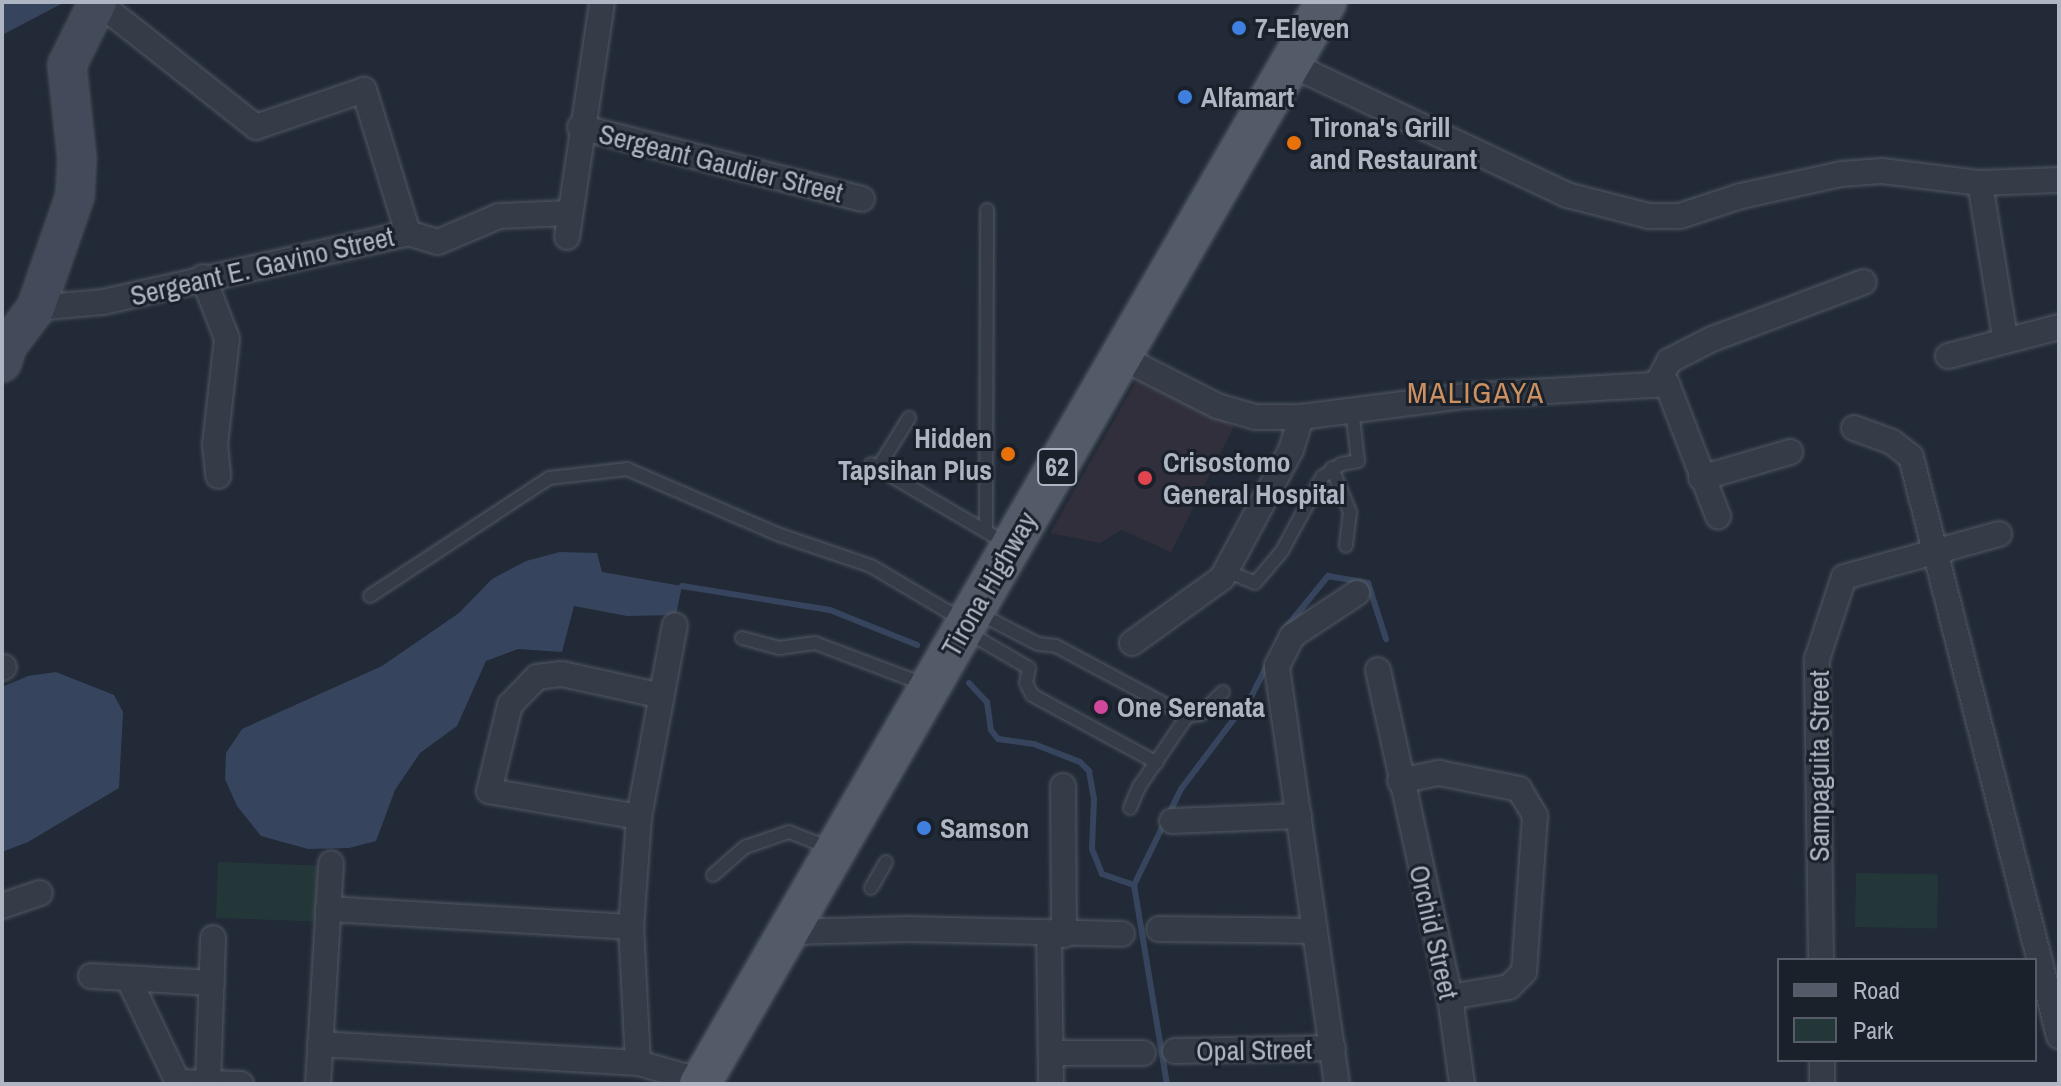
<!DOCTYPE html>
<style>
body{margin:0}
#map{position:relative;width:2061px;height:1086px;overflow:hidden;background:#212a36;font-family:"Archivo Narrow",sans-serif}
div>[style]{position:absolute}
.medical>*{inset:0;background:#312f3b}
.green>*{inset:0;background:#243738;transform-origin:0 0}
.water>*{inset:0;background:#36455d}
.stream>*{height:6px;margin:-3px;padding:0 3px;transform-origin:3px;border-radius:3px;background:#36455d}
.roads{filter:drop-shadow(0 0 2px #525964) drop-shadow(0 0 2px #525964)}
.lane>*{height:12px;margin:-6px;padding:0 6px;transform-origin:6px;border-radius:6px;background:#353c47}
.street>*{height:24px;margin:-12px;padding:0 12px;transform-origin:12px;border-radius:12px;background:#353c47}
.secondary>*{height:36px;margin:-18px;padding:0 18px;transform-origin:18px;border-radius:18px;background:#434b5a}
.primary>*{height:40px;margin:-20px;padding:0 20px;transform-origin:20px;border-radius:20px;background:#525b67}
.dots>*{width:22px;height:22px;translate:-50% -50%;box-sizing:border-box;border:4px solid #1a212b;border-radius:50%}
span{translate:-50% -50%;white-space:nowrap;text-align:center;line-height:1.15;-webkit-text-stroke:6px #1a212b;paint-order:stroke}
.shield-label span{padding:2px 6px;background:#1a212b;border:2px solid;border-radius:6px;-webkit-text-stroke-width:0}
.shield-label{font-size:26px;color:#afb6c3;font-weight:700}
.poi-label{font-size:28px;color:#afb6c3;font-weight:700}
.left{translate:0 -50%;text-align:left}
.right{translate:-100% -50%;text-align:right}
.street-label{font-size:28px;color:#afb6c3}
.neighbourhood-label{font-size:30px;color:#cd9161;letter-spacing:2px}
.frame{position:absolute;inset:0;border:4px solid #afb6c3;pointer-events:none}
.legend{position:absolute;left:1777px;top:958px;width:260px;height:104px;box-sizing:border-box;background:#1a212b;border:2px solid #565d68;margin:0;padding:10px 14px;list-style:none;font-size:24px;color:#afb6c3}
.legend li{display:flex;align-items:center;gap:16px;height:40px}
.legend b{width:40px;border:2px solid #565d68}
</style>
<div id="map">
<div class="medical">
<div style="clip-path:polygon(1138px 378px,1234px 426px,1171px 552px,1122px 530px,1100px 543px,1050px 533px)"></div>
</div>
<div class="green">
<div style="left:218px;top:862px;width:99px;height:56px;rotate:2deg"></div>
<div style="left:1856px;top:873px;width:82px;height:54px;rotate:1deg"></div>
</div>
<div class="water">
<div style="clip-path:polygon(10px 2px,65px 2px,2px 35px,2px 5px)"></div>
<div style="clip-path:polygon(560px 552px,597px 553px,602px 572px,682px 586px,676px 615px,627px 616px,574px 606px,562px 652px,518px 649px,486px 661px,457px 726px,420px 753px,395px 790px,376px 841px,349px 848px,308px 849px,261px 836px,237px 806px,225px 779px,226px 753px,242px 729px,382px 666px,459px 613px,492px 579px,526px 561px)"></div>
<div style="clip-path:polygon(56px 672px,114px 695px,123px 712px,119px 788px,28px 842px,2px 852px,2px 687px,28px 676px)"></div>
</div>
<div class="stream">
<div style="left:682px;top:586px;width:150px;rotate:9.2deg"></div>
<div style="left:830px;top:610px;width:94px;rotate:21.9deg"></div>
<div style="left:1284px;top:630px;width:70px;rotate:-50.8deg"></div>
<div style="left:1328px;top:576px;width:41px;rotate:9.9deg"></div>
<div style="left:1368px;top:583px;width:59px;rotate:72.2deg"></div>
<div style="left:969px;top:683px;width:26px;rotate:47deg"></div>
<div style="left:987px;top:702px;width:28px;rotate:82deg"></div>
<div style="left:991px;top:730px;width:11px;rotate:52deg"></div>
<div style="left:998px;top:739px;width:36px;rotate:8deg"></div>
<div style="left:1034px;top:744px;width:49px;rotate:21.4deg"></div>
<div style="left:1080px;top:762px;width:13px;rotate:45deg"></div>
<div style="left:1089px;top:771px;width:28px;rotate:80deg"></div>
<div style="left:1094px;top:799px;width:50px;rotate:92.3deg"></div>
<div style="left:1092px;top:849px;width:27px;rotate:68deg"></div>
<div style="left:1102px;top:874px;width:34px;rotate:19deg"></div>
<div style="left:1134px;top:885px;width:107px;rotate:-63.9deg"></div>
<div style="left:1181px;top:789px;width:118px;rotate:-52.9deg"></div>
<div style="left:1252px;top:695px;width:38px;rotate:-63deg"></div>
<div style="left:1134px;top:885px;width:202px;rotate:80.6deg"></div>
</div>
<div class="roads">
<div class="lane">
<div style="left:871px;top:464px;width:140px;rotate:30.4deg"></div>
<div style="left:878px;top:468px;width:59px;rotate:-58.2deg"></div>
<div style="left:1332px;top:468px;width:48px;rotate:67.8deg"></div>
<div style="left:1350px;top:512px;width:34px;rotate:97deg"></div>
<div style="left:986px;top:530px;width:320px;rotate:-89.8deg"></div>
<div style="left:1226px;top:571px;width:31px;rotate:22deg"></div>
<div style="left:1255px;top:583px;width:42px;rotate:-49.8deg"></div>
<div style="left:1282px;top:551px;width:84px;rotate:-61.6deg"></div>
<div style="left:1322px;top:477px;width:23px;rotate:-34deg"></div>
<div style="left:1341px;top:464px;width:17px;rotate:-10deg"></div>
<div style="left:1358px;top:461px;width:52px;rotate:-96.6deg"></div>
<div style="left:370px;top:596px;width:214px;rotate:-33.4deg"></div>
<div style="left:549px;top:478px;width:79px;rotate:-6.6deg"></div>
<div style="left:627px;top:469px;width:163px;rotate:23.4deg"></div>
<div style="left:777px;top:534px;width:99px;rotate:18.8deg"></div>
<div style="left:871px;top:566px;width:108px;rotate:30.6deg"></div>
<div style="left:980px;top:614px;width:65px;rotate:27.3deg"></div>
<div style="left:1038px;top:644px;width:18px;rotate:6deg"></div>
<div style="left:1056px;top:646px;width:149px;rotate:28.1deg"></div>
<div style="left:1187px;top:716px;width:14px;rotate:-8deg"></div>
<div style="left:1201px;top:714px;width:31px;rotate:-45deg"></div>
<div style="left:969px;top:633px;width:69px;rotate:30.3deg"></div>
<div style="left:1029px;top:668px;width:15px;rotate:101deg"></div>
<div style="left:1026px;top:683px;width:13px;rotate:63deg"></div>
<div style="left:1032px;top:695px;width:142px;rotate:28.5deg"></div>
<div style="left:742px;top:638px;width:38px;rotate:15deg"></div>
<div style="left:779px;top:648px;width:36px;rotate:-8deg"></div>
<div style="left:815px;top:643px;width:119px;rotate:20.7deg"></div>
<div style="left:1130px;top:808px;width:23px;rotate:-67deg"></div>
<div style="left:1139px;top:787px;width:86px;rotate:-55.9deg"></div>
<div style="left:713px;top:875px;width:43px;rotate:-41.2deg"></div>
<div style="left:745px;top:847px;width:46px;rotate:-18.8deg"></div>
<div style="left:789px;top:832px;width:44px;rotate:21.3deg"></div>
<div style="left:871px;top:888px;width:30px;rotate:-60deg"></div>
</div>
<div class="street">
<div style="left:1290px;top:64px;width:306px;rotate:25.3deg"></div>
<div style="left:1567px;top:195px;width:85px;rotate:14.4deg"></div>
<div style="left:1649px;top:216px;width:31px"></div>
<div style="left:1680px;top:216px;width:64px;rotate:-18.2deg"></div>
<div style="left:1741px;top:196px;width:102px;rotate:-12.4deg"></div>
<div style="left:1841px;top:174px;width:41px;rotate:-4.2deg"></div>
<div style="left:1882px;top:171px;width:99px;rotate:7deg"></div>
<div style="left:1980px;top:183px;width:79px;rotate:-2.2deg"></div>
<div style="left:580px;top:127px;width:291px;rotate:14.3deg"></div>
<div style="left:1980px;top:183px;width:157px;rotate:80.8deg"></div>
<div style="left:408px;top:233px;width:31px;rotate:17deg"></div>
<div style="left:438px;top:242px;width:66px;rotate:-23.1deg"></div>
<div style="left:499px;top:216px;width:71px;rotate:-2.4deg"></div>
<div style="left:567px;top:237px;width:238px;rotate:-81.5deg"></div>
<div style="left:203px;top:277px;width:66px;rotate:68.8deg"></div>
<div style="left:227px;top:339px;width:107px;rotate:96.5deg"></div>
<div style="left:215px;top:445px;width:31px;rotate:84deg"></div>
<div style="left:36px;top:308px;width:67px;rotate:-5.1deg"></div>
<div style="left:103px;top:302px;width:313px;rotate:-12.7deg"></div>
<div style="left:408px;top:233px;width:150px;rotate:-107.1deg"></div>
<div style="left:364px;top:90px;width:114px;rotate:161.1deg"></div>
<div style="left:256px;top:127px;width:201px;rotate:-141.7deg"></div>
<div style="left:1948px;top:356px;width:115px;rotate:-14.6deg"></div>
<div style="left:1121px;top:357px;width:108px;rotate:27deg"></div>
<div style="left:1217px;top:406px;width:40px;rotate:16deg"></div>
<div style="left:1255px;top:417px;width:46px"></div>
<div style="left:1301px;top:417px;width:166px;rotate:-7.3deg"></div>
<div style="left:1466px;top:396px;width:201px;rotate:-3.4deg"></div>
<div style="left:1667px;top:384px;width:142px;rotate:68.9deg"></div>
<div style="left:1658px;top:382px;width:24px;rotate:-62deg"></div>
<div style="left:1669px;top:361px;width:48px;rotate:-27.1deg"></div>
<div style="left:1712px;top:339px;width:162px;rotate:-20.6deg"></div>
<div style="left:1854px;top:428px;width:40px;rotate:20.2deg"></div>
<div style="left:1892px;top:442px;width:24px;rotate:38deg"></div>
<div style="left:1911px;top:457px;width:598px;rotate:75.66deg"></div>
<div style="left:1701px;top:478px;width:93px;rotate:-16.3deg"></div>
<div style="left:1132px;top:643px;width:111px;rotate:-35.8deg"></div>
<div style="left:1222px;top:578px;width:145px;rotate:-61.7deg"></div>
<div style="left:1291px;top:450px;width:34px;rotate:-73deg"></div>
<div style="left:2px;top:668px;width:2px;rotate:-27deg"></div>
<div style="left:1378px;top:670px;width:335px;rotate:77.6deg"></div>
<div style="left:1450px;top:997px;width:88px;rotate:82.1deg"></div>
<div style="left:1400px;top:781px;width:40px;rotate:-12deg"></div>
<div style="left:1439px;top:773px;width:82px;rotate:11.3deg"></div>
<div style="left:1519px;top:789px;width:31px;rotate:59deg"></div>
<div style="left:1535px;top:816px;width:156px;rotate:94deg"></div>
<div style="left:1524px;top:972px;width:21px;rotate:135deg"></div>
<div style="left:1509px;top:987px;width:60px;rotate:170.4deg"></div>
<div style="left:1063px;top:786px;width:149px;rotate:89.6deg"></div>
<div style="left:639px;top:817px;width:152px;rotate:-170.2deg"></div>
<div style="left:489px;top:791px;width:89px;rotate:-76.3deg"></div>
<div style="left:510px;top:705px;width:39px;rotate:-46deg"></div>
<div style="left:537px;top:677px;width:25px;rotate:-7deg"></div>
<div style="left:562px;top:674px;width:102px;rotate:12.4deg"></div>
<div style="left:1172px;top:821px;width:127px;rotate:-2.3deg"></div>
<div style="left:2px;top:906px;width:40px;rotate:-18.9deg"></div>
<div style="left:328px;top:909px;width:304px;rotate:3.4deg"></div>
<div style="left:1159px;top:929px;width:156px;rotate:0.7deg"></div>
<div style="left:790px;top:932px;width:117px;rotate:-1.5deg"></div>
<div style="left:907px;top:929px;width:215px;rotate:1.3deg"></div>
<div style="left:1049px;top:935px;width:149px;rotate:89.2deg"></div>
<div style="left:1821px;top:960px;width:301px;rotate:-90.8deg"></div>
<div style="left:1817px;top:659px;width:86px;rotate:-71.8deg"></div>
<div style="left:1844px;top:577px;width:161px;rotate:-15.5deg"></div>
<div style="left:91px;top:976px;width:121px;rotate:3.3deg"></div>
<div style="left:130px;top:982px;width:111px;rotate:64.4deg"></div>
<div style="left:178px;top:1082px;width:63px;rotate:1.8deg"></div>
<div style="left:320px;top:1044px;width:319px;rotate:3.4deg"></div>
<div style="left:638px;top:1063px;width:66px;rotate:15.7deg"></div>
<div style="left:1175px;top:1051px;width:158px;rotate:-1.1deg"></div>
<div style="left:1051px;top:1053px;width:92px"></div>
<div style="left:1822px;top:1060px;width:24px;rotate:90deg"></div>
<div style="left:638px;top:1063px;width:136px;rotate:-92.9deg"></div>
<div style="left:631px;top:927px;width:110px;rotate:-85.8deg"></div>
<div style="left:639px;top:817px;width:195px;rotate:-79.4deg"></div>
<div style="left:208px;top:1083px;width:145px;rotate:-88deg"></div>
<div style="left:318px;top:1084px;width:221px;rotate:-86.6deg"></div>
<div style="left:1337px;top:1084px;width:422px;rotate:-98.2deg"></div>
<div style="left:1277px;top:666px;width:34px;rotate:-63deg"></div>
<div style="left:1292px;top:636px;width:78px;rotate:-33.5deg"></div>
</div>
<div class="secondary">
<div style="left:2px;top:363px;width:19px;rotate:-72deg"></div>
<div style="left:8px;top:345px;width:46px;rotate:-52.9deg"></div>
<div style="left:36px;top:308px;width:119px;rotate:-70.8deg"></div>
<div style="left:75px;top:196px;width:37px;rotate:-87deg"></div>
<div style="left:77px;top:159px;width:95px;rotate:-96.1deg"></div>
<div style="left:67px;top:65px;width:70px;rotate:-63.8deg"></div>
</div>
<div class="primary">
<div style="left:700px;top:1084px;width:1250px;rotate:-59.95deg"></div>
</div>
</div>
<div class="dots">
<div style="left:1239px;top:28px;background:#3f7fe0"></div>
<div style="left:1185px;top:97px;background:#3f7fe0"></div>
<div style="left:1294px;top:143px;background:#e8710a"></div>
<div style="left:1008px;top:454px;background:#e8710a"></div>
<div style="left:1145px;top:478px;background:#e0444e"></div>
<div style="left:1101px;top:707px;background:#d1479c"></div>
<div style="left:924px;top:828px;background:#3f7fe0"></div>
</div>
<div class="shield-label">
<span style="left:1057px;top:467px">62</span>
</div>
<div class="poi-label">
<span class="left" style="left:1255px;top:28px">7-Eleven</span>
<span class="left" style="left:1201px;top:97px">Alfamart</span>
<span class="left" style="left:1310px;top:143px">Tirona's Grill<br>and Restaurant</span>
<span class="right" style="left:992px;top:454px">Hidden<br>Tapsihan Plus</span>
<span class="left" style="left:1163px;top:478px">Crisostomo<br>General Hospital</span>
<span class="left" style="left:1117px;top:707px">One Serenata</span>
<span class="left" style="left:940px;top:828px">Samson</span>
</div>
<div class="street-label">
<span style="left:721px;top:163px;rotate:14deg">Sergeant Gaudier Street</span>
<span style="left:262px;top:266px;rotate:-13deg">Sergeant E. Gavino Street</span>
<span style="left:989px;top:584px;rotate:-60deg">Tirona Highway</span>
<span style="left:1819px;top:766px;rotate:-90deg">Sampaguita Street</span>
<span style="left:1434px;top:932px;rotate:77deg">Orchid Street</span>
<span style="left:1254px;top:1050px;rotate:-1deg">Opal Street</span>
</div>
<div class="neighbourhood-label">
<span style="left:1476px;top:392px">MALIGAYA</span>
</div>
<div class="frame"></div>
<ul class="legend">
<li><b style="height:10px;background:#525b67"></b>Road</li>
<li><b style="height:22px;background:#243738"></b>Park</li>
</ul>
</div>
